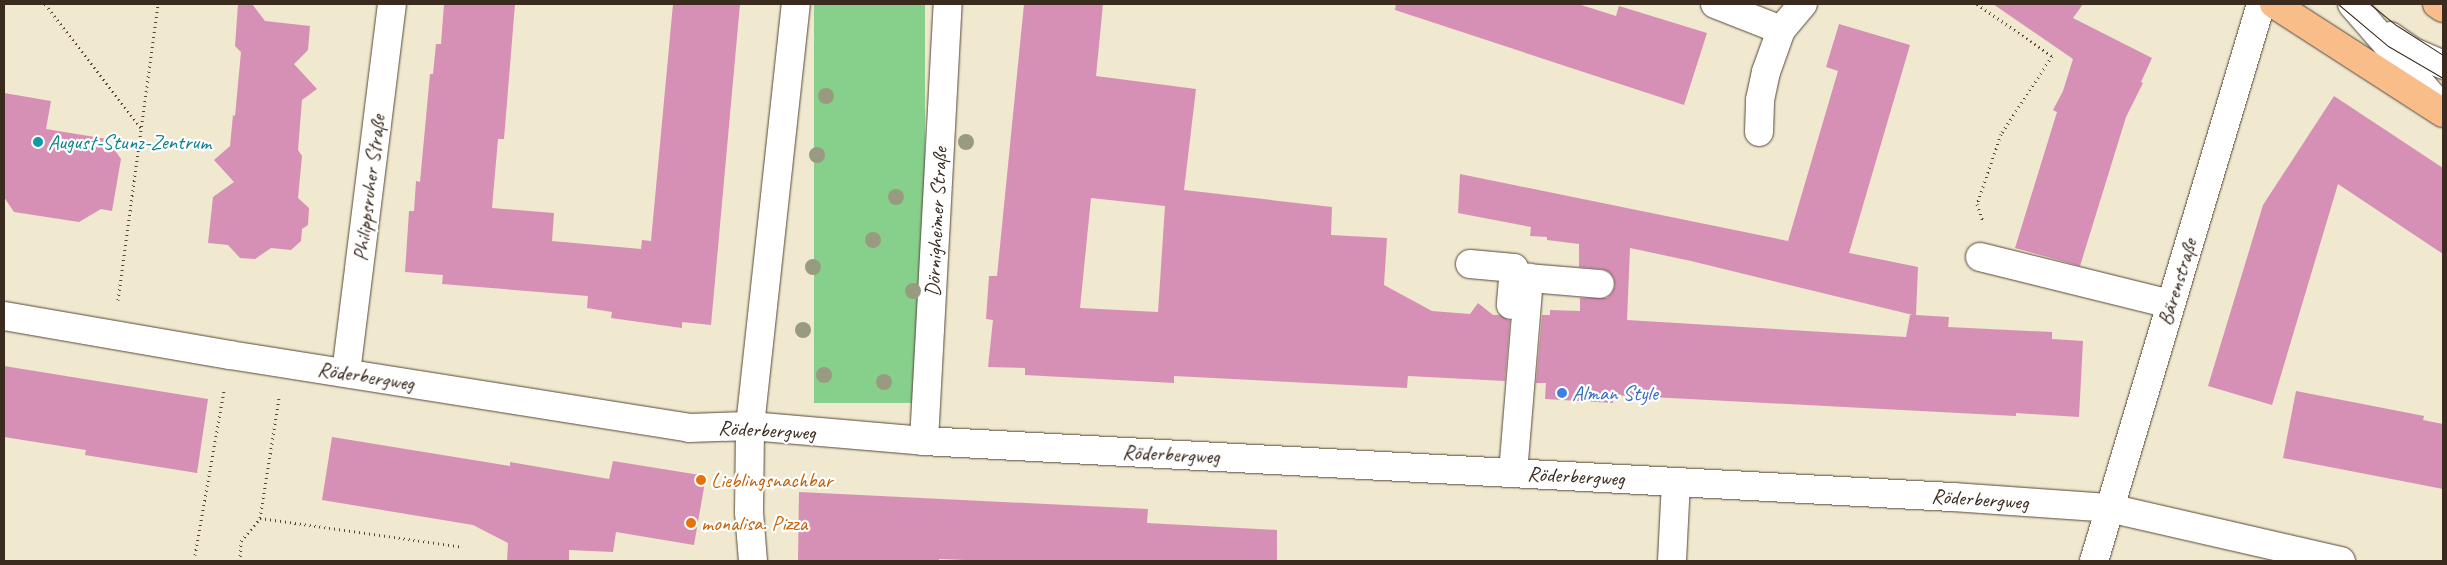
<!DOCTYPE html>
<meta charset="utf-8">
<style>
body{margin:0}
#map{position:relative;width:2447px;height:565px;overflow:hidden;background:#f0e8cf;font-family:Caveat,sans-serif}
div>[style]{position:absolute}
.green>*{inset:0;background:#87d08c;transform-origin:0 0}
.building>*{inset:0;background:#d790b5}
.path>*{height:3px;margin-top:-1.5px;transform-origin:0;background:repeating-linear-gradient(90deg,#564639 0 1px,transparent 0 5px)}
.roads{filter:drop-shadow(0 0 1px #564639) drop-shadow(0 0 1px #564639)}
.minor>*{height:28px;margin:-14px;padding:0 14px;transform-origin:14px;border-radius:14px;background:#fff}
.major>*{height:28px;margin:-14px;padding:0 14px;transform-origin:14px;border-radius:14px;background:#f8bd89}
.tram>*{height:1px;margin:-0.5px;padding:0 0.5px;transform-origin:0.5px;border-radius:0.5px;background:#3b2a1e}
.trees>*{width:16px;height:16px;margin:-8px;border-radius:50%;background:#999b80}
.dots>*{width:14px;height:14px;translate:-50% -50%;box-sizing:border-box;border:2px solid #fff;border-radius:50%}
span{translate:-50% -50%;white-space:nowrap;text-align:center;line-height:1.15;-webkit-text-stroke:4.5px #fff;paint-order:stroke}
.culture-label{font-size:21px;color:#0d838f}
.left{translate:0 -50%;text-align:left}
.street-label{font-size:21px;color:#3b2a1e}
.shop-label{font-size:21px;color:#366cbe}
.food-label{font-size:21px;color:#c56008}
.frame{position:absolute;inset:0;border:5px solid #3b2a1e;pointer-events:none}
</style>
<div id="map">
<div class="green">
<div style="left:814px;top:4px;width:111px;height:399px"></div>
</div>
<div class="building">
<div style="clip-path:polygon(238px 4px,252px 4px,265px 21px,310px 26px,308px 50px,294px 64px,317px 89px,302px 100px,298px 150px,302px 156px,298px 198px,309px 208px,308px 225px,302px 229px,301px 241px,291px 250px,271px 248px,255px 259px,240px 258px,228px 245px,208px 243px,213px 197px,234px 182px,214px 160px,230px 146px,233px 115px,235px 116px,241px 52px,235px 46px)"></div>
<div style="clip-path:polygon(444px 4px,515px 4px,504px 139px,498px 139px,492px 208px,554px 213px,552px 241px,641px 249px,642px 240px,651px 241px,673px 4px,740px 4px,711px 325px,682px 322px,682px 328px,611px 318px,612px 312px,587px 308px,588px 296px,442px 284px,443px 275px,405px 272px,409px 211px,414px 211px,416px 181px,420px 182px,430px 74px,433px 74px,436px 44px,441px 44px)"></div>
<div style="clip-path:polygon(evenodd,1024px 4px,1103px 4px,1096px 76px,1196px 89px,1184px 190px,1332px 207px,1331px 235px,1387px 238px,1384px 285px,1432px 311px,1470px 314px,1478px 303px,1493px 315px,1500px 315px,1510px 321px,1505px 381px,1408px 376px,1407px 388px,1174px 376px,1174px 383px,1025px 375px,1025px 368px,988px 367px,993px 320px,986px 319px,989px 276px,997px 276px,1024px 4px,1091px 198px,1165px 206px,1158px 312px,1080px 308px,1091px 198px)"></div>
<div style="clip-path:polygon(1396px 4px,1578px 4px,1616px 16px,1619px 6px,1707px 33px,1684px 105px,1395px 10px)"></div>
<div style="clip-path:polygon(1993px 4px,2083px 4px,2073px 18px,2152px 58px,2141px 82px,2143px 83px,2126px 117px,2080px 266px,2015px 248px,2057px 112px,2053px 110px,2063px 91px,2073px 59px)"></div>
<div style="clip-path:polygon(evenodd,1839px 24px,1910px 45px,1849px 253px,1918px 267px,1916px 315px,1949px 317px,1948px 327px,2052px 332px,2052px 339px,2083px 341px,2079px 417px,2016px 413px,2016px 416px,1613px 395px,1613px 403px,1545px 399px,1546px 383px,1536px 383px,1542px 315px,1550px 315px,1550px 310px,1580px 311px,1580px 298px,1607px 298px,1612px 293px,1615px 286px,1614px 278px,1609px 272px,1602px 269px,1579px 267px,1579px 244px,1547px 240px,1547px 237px,1530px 236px,1531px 227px,1458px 213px,1460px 174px,1788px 241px,1838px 71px,1826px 67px,1839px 24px,1630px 248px,1691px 261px,1913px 315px,1910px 315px,1906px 337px,1627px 320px,1630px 248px)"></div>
<div style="clip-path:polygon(4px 93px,51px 101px,46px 129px,107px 139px,121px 159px,112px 211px,101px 209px,79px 222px,14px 212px,4px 197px)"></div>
<div style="clip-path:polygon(2334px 96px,2443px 168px,2443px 254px,2338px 184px,2272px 405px,2208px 386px,2263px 205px)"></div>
<div style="clip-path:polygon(4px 366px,208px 399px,197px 473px,85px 455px,86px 450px,4px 437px)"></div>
<div style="clip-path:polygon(2296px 391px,2424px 416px,2423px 420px,2443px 424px,2443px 489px,2283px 458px)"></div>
<div style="clip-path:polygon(332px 437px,510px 466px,510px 462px,609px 479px,613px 461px,706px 476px,694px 545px,616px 532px,613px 552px,569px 550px,569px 561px,507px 561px,508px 543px,473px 525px,322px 500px)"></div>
<div style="clip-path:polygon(799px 492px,1148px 509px,1147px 523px,1277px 530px,1277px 561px,990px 561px,939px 559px,939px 561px,798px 561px)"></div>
</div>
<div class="path">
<div style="left:45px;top:4px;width:158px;rotate:52.2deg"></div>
<div style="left:1977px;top:4px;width:91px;rotate:34.7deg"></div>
<div style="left:2052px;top:56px;width:93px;rotate:123.2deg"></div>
<div style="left:2001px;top:134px;width:74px;rotate:108.9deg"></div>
<div style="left:1977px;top:204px;width:18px;rotate:71deg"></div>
<div style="left:118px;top:300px;width:299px;rotate:-82.3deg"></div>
<div style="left:260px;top:518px;width:205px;rotate:8.1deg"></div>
<div style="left:195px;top:555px;width:167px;rotate:-80deg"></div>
<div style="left:240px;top:561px;width:20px;rotate:-87deg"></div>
<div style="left:241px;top:541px;width:30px;rotate:-50deg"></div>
<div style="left:260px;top:518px;width:121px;rotate:-81deg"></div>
</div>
<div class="roads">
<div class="minor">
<div style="left:1715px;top:4px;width:71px;rotate:21.5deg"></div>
<div style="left:2352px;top:4px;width:138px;rotate:49.1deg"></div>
<div style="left:2390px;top:36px;width:28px;rotate:35deg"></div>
<div style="left:2413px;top:52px;width:33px;rotate:23deg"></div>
<div style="left:1759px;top:132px;width:32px;rotate:-88deg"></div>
<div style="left:1760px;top:100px;width:29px;rotate:-78deg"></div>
<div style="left:1766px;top:72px;width:45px;rotate:-70.3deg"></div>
<div style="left:1781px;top:30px;width:34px;rotate:-50deg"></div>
<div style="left:1980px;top:257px;width:196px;rotate:13.9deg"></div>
<div style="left:1470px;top:264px;width:44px;rotate:5.2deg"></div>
<div style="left:1514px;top:268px;width:37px;rotate:95deg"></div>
<div style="left:4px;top:316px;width:229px;rotate:9.8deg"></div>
<div style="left:230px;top:355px;width:465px;rotate:9deg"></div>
<div style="left:689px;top:428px;width:61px;rotate:-1.9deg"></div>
<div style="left:750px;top:426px;width:175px;rotate:4.9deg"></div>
<div style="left:924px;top:441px;width:1031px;rotate:3.12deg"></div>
<div style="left:1953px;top:497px;width:156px;rotate:4deg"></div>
<div style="left:2109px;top:508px;width:238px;rotate:12.9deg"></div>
<div style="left:346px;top:373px;width:372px;rotate:-82.9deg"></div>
<div style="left:924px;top:441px;width:438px;rotate:-86.9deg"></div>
<div style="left:1513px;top:473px;width:196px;rotate:-85.3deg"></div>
<div style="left:1529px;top:278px;width:71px;rotate:4.8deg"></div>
<div style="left:753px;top:561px;width:49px;rotate:-94.7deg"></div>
<div style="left:749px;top:512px;width:86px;rotate:-89.3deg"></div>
<div style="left:750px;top:426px;width:424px;rotate:-83.8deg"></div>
<div style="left:1672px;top:561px;width:79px;rotate:-87.1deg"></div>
<div style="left:2094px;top:561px;width:581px;rotate:-73.31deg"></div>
</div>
<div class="major">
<div style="left:2274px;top:4px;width:201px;rotate:32.8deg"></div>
<div style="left:2437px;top:4px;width:7px;rotate:34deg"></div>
</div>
</div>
<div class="tram">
<div style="left:2338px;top:4px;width:65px;rotate:40deg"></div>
<div style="left:2388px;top:46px;width:64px;rotate:30.2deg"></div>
<div style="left:2370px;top:4px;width:33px;rotate:39deg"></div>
<div style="left:2396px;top:25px;width:56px;rotate:32.6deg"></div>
</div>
<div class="trees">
<div style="left:826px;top:96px"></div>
<div style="left:966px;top:142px"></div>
<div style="left:817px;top:155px"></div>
<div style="left:896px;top:197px"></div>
<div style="left:873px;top:240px"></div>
<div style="left:813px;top:267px"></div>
<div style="left:913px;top:291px"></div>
<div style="left:803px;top:330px"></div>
<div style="left:824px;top:375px"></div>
<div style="left:884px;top:382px"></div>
</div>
<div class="dots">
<div style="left:38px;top:142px;background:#0f9aa8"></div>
<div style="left:1562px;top:393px;background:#3f7fe0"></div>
<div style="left:701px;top:480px;background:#e8710a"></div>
<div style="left:691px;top:523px;background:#e8710a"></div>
</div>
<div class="culture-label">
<span class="left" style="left:48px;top:142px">August-Stunz-Zentrum</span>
</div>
<div class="street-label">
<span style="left:369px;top:188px;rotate:-83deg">Philippsruher Straße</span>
<span style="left:936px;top:222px;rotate:-87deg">Dörnigheimer Straße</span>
<span style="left:2177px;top:282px;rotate:-73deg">Bärenstraße</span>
<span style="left:366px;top:376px;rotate:9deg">Röderbergweg</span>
<span style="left:767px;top:430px;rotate:3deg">Röderbergweg</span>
<span style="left:1171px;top:454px;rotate:3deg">Röderbergweg</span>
<span style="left:1576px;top:476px;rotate:3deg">Röderbergweg</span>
<span style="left:1980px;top:499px;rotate:4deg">Röderbergweg</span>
</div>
<div class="shop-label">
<span class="left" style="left:1572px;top:393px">Alman Style</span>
</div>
<div class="food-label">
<span class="left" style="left:711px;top:480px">Lieblingsnachbar</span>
<span class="left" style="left:701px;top:523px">monalisa. Pizza</span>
</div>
<div class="frame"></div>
</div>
